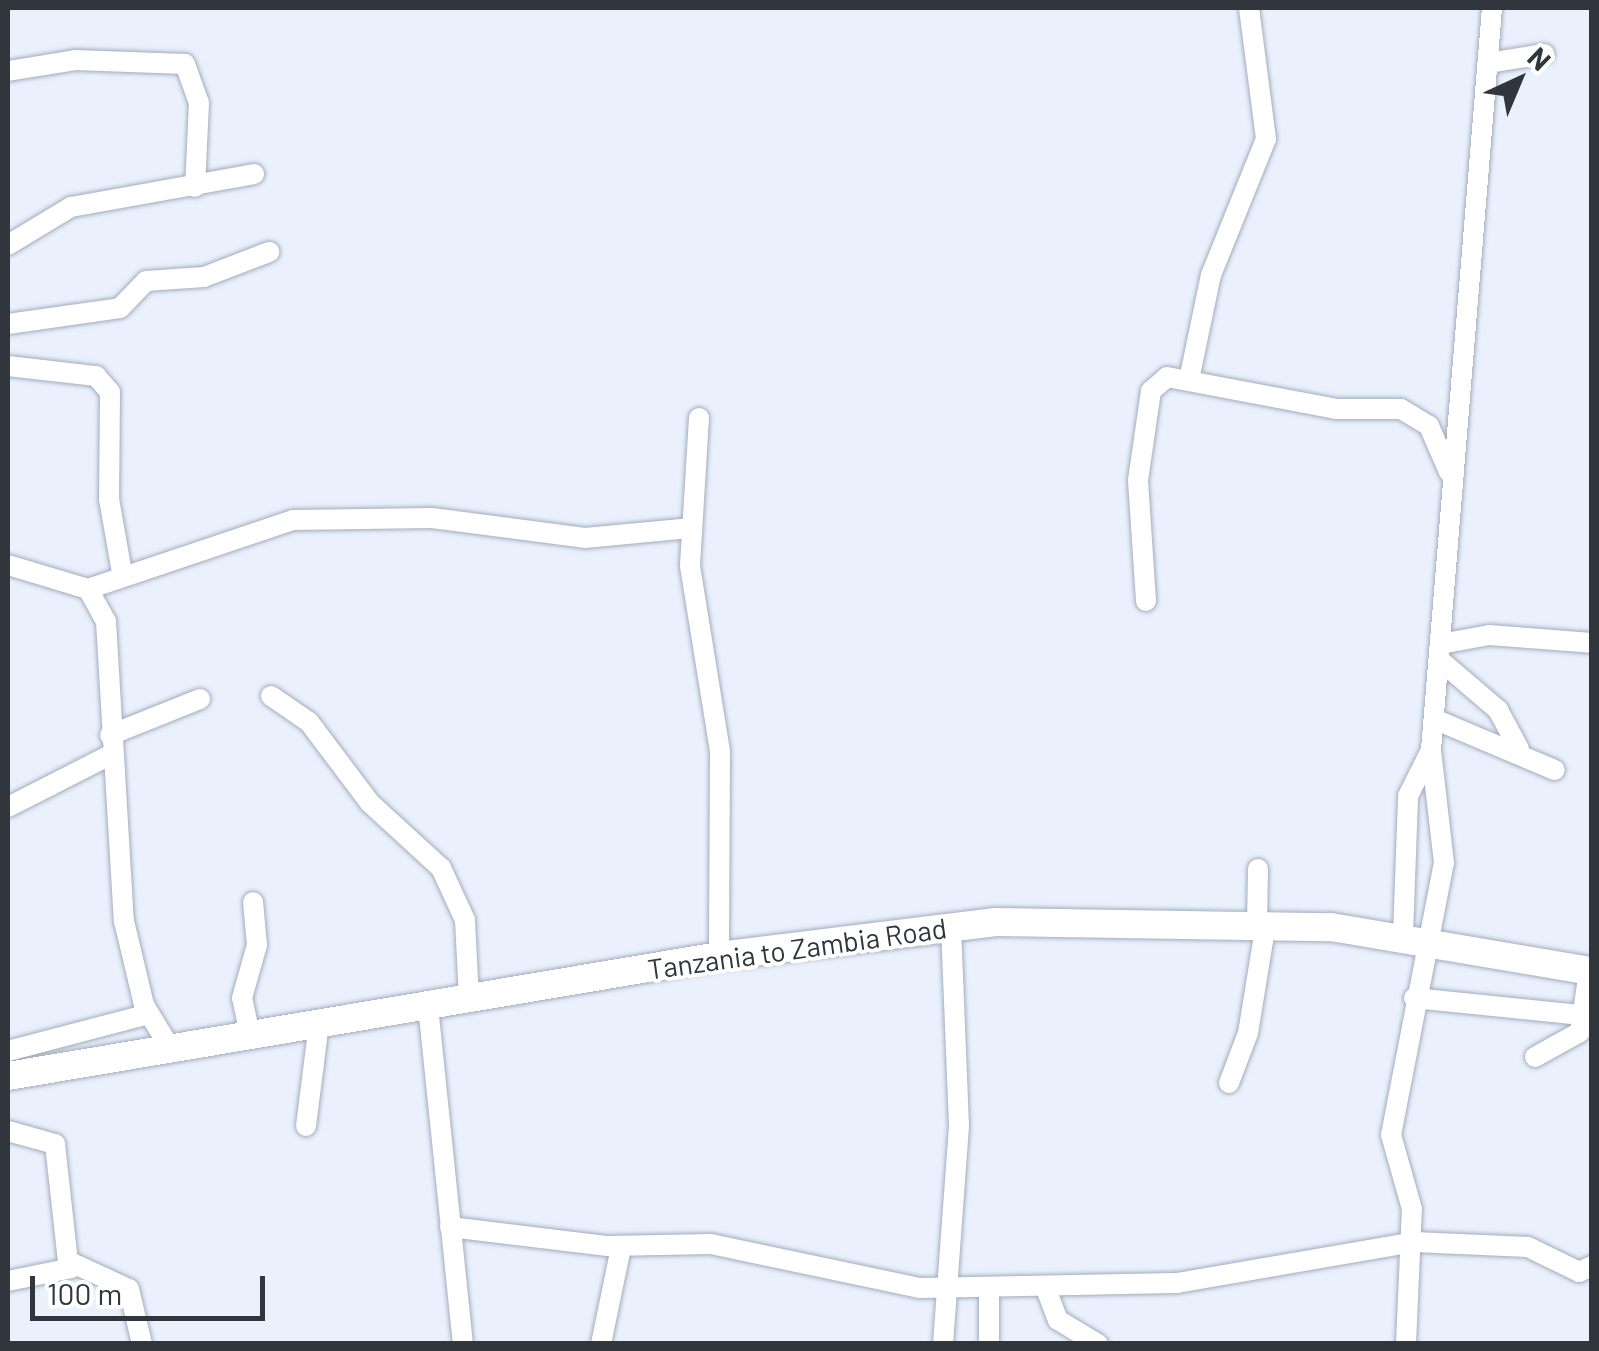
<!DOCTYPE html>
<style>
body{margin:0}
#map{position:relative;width:1599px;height:1351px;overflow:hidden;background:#eaf1fc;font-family:Barlow,sans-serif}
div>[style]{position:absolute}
.roads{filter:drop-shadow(0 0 2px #a2acbe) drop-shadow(0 0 2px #a2acbe)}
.minor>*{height:20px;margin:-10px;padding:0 10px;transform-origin:10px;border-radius:10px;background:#fff}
.highway>*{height:28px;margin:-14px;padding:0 14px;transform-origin:14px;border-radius:14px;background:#fff}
span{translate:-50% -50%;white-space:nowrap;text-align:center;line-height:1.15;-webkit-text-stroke:8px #fff;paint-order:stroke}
.street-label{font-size:28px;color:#31353c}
.frame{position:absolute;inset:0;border:10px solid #31353c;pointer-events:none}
.north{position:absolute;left:1469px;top:30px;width:100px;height:100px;-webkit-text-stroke:8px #fff;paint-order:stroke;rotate:44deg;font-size:28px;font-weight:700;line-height:40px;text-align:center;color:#31353c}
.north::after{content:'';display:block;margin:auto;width:35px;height:45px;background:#31353c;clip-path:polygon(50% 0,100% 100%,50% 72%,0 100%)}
.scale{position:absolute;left:30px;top:1276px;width:235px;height:45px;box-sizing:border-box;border:5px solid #31353c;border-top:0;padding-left:12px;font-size:30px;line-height:35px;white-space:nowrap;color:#31353c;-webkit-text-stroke:8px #fff;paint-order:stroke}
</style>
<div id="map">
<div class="roads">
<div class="minor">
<div style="left:1488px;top:63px;width:57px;rotate:-9.1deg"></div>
<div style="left:8px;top:71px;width:68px;rotate:-9.3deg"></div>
<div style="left:75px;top:60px;width:110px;rotate:2.1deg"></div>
<div style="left:185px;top:64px;width:41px;rotate:70.3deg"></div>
<div style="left:199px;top:103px;width:84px;rotate:92.7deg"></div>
<div style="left:8px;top:245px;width:74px;rotate:-31.1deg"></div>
<div style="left:71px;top:207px;width:186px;rotate:-10.2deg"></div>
<div style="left:8px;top:324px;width:113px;rotate:-8.1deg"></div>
<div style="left:120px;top:308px;width:37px;rotate:-46deg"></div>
<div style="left:146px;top:281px;width:58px;rotate:-3.9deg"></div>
<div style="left:204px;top:277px;width:70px;rotate:-21deg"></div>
<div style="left:8px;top:366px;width:89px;rotate:6.5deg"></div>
<div style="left:96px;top:376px;width:21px;rotate:49deg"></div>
<div style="left:110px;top:392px;width:107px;rotate:90.5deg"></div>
<div style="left:109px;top:499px;width:75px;rotate:80deg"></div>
<div style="left:1189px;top:380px;width:107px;rotate:-78.2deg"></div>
<div style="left:1211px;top:275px;width:147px;rotate:-68deg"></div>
<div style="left:1266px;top:139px;width:132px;rotate:-97.4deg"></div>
<div style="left:699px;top:418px;width:148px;rotate:93.5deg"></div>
<div style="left:690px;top:566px;width:188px;rotate:80.8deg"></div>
<div style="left:720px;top:752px;width:204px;rotate:90.3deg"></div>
<div style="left:8px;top:565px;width:84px;rotate:16.7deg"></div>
<div style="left:88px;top:589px;width:37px;rotate:61deg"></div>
<div style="left:106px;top:621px;width:301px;rotate:86.6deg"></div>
<div style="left:124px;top:921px;width:86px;rotate:76.6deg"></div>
<div style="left:144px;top:1005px;width:50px;rotate:58.8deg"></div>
<div style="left:88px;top:589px;width:216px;rotate:-18.6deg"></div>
<div style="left:293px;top:520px;width:139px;rotate:-0.8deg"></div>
<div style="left:432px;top:518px;width:154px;rotate:7.4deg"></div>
<div style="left:585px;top:538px;width:105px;rotate:-5.4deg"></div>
<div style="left:1146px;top:601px;width:121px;rotate:-93.8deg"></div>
<div style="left:1138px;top:480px;width:90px;rotate:-81.7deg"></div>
<div style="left:1151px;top:391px;width:21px;rotate:-41deg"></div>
<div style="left:1167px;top:377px;width:172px;rotate:10.7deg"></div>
<div style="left:1336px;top:409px;width:65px"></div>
<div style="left:1401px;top:409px;width:33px;rotate:31deg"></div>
<div style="left:1429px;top:426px;width:50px;rotate:66.5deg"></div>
<div style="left:1446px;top:643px;width:44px;rotate:-10.5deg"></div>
<div style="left:1489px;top:635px;width:103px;rotate:4.4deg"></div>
<div style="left:1442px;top:662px;width:74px;rotate:40.6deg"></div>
<div style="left:1498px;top:710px;width:44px;rotate:61.7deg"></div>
<div style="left:271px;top:696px;width:46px;rotate:34.4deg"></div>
<div style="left:309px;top:722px;width:101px;rotate:53deg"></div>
<div style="left:370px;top:803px;width:96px;rotate:42.5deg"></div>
<div style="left:441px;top:868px;width:57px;rotate:65.2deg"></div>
<div style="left:465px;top:920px;width:79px;rotate:87.1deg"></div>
<div style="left:1434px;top:719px;width:131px;rotate:22.9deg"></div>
<div style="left:110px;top:735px;width:97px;rotate:-21.8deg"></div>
<div style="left:8px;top:807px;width:112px;rotate:-27deg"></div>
<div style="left:1257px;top:922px;width:53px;rotate:-88.9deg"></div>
<div style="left:1403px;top:935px;width:139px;rotate:-87.9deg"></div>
<div style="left:1408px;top:796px;width:49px;rotate:-63.4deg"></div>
<div style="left:1414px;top:998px;width:179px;rotate:5.8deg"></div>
<div style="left:428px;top:1006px;width:340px;rotate:84.1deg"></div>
<div style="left:250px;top:1035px;width:38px;rotate:-102deg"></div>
<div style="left:242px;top:998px;width:55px;rotate:-74.2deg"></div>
<div style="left:257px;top:945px;width:43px;rotate:-95.3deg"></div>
<div style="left:8px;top:1051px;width:146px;rotate:-14.7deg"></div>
<div style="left:1535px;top:1057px;width:51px;rotate:-29.1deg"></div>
<div style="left:1580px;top:1032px;width:62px;rotate:-81.6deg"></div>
<div style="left:1229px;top:1083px;width:53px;rotate:-69.2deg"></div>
<div style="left:1248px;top:1033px;width:111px;rotate:-80.7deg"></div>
<div style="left:306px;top:1126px;width:104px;rotate:-82.8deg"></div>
<div style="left:8px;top:1131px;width:49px;rotate:15.5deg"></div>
<div style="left:55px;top:1144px;width:118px;rotate:83.7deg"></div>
<div style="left:68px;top:1261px;width:67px;rotate:24.7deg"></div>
<div style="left:129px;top:1289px;width:57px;rotate:76.7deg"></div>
<div style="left:450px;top:1227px;width:159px;rotate:6.9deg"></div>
<div style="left:608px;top:1246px;width:103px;rotate:-1.1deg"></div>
<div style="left:711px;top:1244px;width:213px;rotate:11.9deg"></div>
<div style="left:919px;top:1288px;width:258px;rotate:-1.1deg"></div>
<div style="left:1177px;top:1283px;width:241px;rotate:-9.8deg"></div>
<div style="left:1414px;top:1242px;width:114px;rotate:2.5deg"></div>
<div style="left:1528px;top:1247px;width:57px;rotate:26.1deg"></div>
<div style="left:1579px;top:1272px;width:14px;rotate:-25deg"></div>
<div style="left:8px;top:1281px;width:65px;rotate:-11.5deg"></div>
<div style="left:989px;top:1289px;width:55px;rotate:90deg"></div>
<div style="left:1046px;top:1289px;width:33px;rotate:69deg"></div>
<div style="left:1058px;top:1320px;width:47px;rotate:31deg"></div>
<div style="left:601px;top:1344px;width:99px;rotate:-78.3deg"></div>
<div style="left:943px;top:1344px;width:219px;rotate:-85.8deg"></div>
<div style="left:959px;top:1126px;width:200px;rotate:-92.3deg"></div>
<div style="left:1406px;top:1344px;width:135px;rotate:-87.5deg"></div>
<div style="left:1412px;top:1209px;width:77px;rotate:-105.8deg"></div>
<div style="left:1391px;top:1135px;width:277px;rotate:-79deg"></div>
<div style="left:1444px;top:863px;width:114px;rotate:-96.6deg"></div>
<div style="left:1431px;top:750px;width:745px;rotate:-85.3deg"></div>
</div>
<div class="highway">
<div style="left:8px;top:1076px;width:721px;rotate:-9.58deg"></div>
<div style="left:719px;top:956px;width:279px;rotate:-7deg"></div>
<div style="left:996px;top:922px;width:335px;rotate:0.9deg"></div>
<div style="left:1331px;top:927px;width:265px;rotate:9.6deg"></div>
</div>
</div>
<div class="street-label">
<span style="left:797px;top:948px;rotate:-8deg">Tanzania to Zambia Road</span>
</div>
<div class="frame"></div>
<div class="north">N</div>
<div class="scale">100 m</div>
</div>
